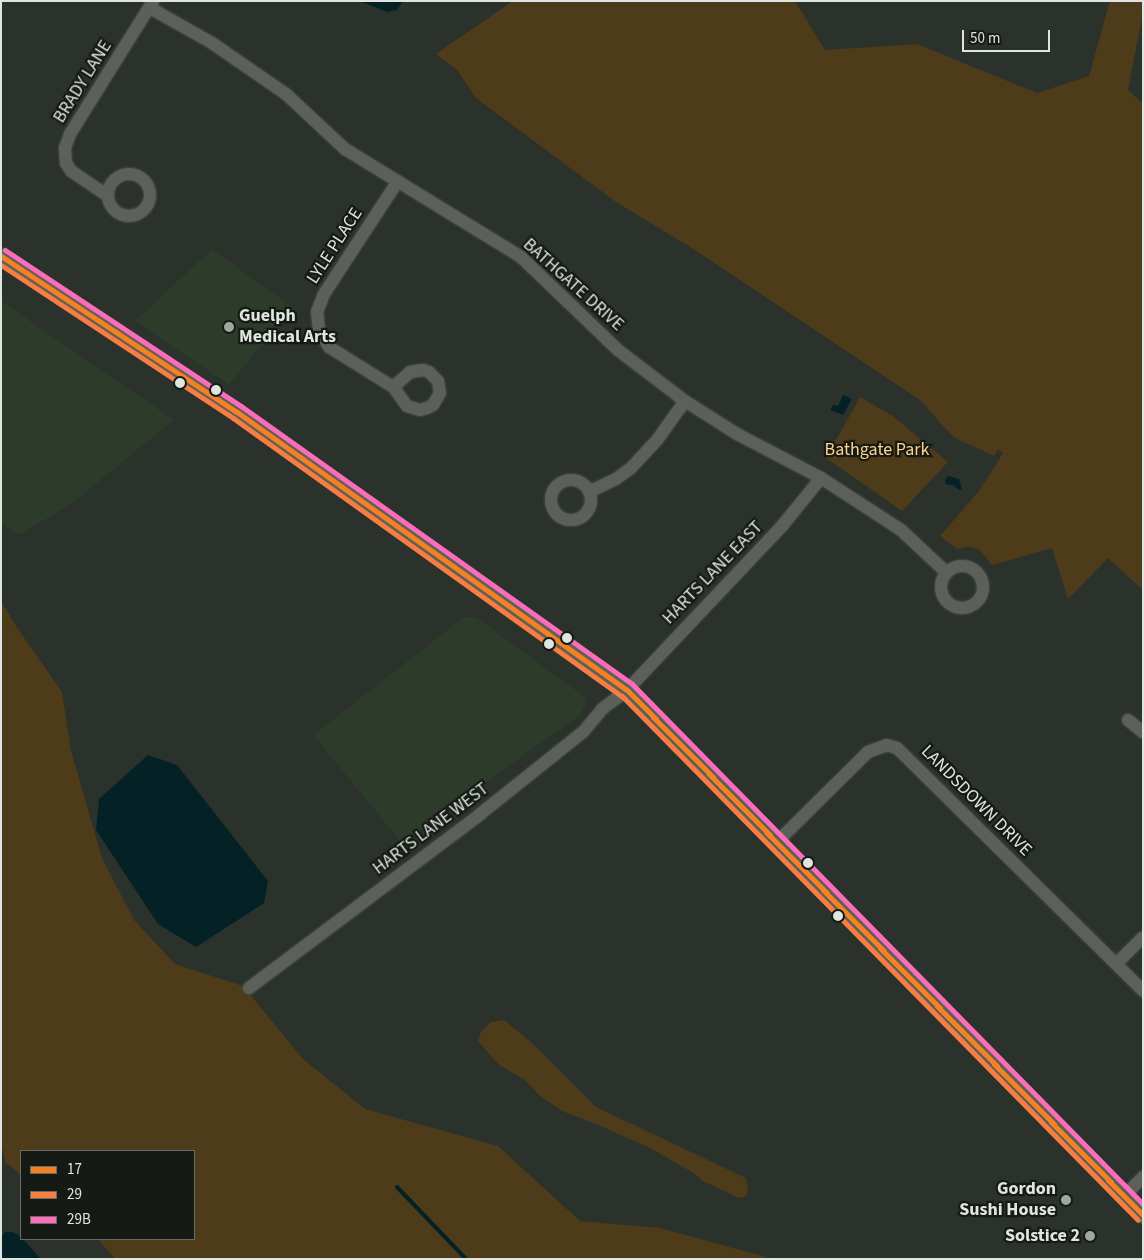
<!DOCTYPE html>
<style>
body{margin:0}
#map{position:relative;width:1144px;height:1260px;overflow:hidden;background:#2b312b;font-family:"Source Sans 3",sans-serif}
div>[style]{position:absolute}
.built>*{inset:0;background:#2d3b2b}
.green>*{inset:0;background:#4e3b19}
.water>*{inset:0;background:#042225}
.stream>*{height:4px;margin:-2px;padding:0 2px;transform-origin:2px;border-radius:2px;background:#042225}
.roads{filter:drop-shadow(0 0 1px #494e49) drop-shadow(0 0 1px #494e49)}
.minor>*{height:12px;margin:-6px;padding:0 6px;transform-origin:6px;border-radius:6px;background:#5b605b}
.minor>.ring{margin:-6px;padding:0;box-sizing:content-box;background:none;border:12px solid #5b605b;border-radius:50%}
.major>*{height:15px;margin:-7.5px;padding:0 7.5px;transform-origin:7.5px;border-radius:7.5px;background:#5d6156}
.bus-1>*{height:5px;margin:-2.5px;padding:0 2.5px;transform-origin:2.5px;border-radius:2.5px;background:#f78025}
.bus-2>*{height:5px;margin:-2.5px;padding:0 2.5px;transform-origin:2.5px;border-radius:2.5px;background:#f77d43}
.bus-3>*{height:5px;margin:-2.5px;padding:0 2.5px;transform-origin:2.5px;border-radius:2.5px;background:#fb6dba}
.dots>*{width:14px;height:14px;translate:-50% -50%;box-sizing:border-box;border:2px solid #151a15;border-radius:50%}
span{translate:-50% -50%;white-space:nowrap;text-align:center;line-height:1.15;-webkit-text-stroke:4.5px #151a15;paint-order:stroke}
.street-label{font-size:18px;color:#dfe6df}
.poi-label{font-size:18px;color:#dfe6df;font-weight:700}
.left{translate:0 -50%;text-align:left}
.right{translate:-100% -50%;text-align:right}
.park-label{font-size:18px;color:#ffd38d}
.frame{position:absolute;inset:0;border:2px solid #dfe6df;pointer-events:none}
.legend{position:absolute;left:20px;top:1150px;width:175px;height:90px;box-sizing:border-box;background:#151a15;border:1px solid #666c66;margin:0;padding:6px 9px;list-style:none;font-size:15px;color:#dfe6df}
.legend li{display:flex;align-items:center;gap:10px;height:25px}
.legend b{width:25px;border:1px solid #666c66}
.scale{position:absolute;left:962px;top:30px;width:88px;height:22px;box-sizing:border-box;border:2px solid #dfe6df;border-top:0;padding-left:6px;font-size:15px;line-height:18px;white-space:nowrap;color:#dfe6df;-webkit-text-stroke:4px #151a15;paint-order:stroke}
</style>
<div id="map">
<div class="built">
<div style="clip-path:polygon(212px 249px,292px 307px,229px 385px,135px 321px)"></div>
<div style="clip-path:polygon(1px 301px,174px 420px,71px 504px,19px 535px,1px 523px)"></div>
<div style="clip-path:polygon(464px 617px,476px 617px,585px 697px,585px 704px,581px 714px,402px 843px,313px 735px)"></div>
</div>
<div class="green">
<div style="clip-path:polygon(513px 1px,795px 1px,825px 50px,917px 44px,1037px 93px,1089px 76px,1110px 1px,1143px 1px,1143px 12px,1128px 90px,1143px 104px,1143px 590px,1108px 558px,1068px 599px,1052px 548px,992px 565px,979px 549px,968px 547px,957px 549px,940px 536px,979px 491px,1003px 453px,998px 449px,994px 456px,953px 437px,920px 400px,695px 250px,616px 202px,476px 98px,457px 70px,436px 54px)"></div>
<div style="clip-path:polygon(860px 397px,893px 416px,948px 462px,902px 511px,826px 458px)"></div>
<div style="clip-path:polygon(1px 601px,16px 626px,62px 692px,71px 751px,102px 858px,134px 920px,175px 964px,243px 986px,303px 1059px,365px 1109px,498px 1146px,580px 1221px,660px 1228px,773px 1259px,115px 1259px,98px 1239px,194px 1239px,194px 1151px,21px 1151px,21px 1175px,5px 1162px,1px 1140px)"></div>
<div style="clip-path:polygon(504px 1020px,532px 1043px,596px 1107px,746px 1178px,748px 1192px,744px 1197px,739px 1198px,703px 1181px,695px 1174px,650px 1148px,601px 1126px,562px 1111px,539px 1095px,525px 1080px,499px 1065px,478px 1041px,481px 1032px,491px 1022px)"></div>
</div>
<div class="water">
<div style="clip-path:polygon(359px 1px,403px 1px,397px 10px,388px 12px)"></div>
<div style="clip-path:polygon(843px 395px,852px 399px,843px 415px,830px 410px,833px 405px,838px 406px)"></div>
<div style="clip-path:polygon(948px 476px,959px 479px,962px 489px,959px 490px,953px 485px,946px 484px,945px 480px)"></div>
<div style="clip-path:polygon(148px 755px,177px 765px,268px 881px,264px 903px,196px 947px,158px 924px,96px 830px,99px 799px)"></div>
<div style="clip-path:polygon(5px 1232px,12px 1232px,20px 1236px,41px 1259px,1px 1259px,1px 1237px)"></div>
</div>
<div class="stream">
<div style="left:397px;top:1187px;width:100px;rotate:46.2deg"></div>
</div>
<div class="roads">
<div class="minor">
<div style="left:150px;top:8px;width:71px;rotate:29.4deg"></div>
<div style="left:212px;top:43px;width:90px;rotate:34.6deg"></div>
<div style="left:286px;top:94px;width:81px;rotate:43deg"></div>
<div style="left:345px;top:149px;width:206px;rotate:31.5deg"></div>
<div style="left:521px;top:257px;width:134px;rotate:43.8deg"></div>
<div style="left:618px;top:350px;width:84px;rotate:37.3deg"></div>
<div style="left:685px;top:401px;width:62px;rotate:32.4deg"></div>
<div style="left:737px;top:434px;width:95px;rotate:27.6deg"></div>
<div style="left:821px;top:478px;width:95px;rotate:33deg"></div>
<div style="left:901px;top:530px;width:62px;rotate:43deg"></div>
<div class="ring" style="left:108px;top:174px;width:30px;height:30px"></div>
<div style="left:108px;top:196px;width:45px;rotate:-146deg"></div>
<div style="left:71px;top:171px;width:9px;rotate:-122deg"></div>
<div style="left:66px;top:163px;width:15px;rotate:-94deg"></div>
<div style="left:65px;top:148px;width:15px;rotate:-70deg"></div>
<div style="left:70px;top:134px;width:157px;rotate:-58deg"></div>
<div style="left:393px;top:387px;width:23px;rotate:-41deg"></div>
<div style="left:410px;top:372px;width:13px;rotate:-9deg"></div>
<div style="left:423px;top:370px;width:6px;rotate:18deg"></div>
<div style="left:429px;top:372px;width:13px;rotate:45deg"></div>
<div style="left:438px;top:381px;width:12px;rotate:81deg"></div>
<div style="left:440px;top:393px;width:14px;rotate:120deg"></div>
<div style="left:433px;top:405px;width:7px;rotate:153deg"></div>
<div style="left:427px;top:408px;width:7px;rotate:164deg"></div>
<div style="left:420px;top:410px;width:14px;rotate:-163deg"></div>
<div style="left:407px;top:406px;width:24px;rotate:-126deg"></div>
<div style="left:393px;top:387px;width:75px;rotate:-148deg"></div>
<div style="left:329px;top:347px;width:20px;rotate:-120deg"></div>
<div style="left:319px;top:330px;width:18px;rotate:-96deg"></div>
<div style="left:317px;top:312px;width:19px;rotate:-69deg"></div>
<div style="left:324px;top:294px;width:135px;rotate:-56.8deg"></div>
<div class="ring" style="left:551px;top:480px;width:28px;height:28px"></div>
<div style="left:589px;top:492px;width:30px;rotate:-26deg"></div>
<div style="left:616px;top:479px;width:19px;rotate:-36deg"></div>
<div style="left:631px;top:468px;width:38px;rotate:-47deg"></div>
<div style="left:657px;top:440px;width:48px;rotate:-54.3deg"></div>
<div class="ring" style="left:941px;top:566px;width:30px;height:30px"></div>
<div style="left:1128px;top:720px;width:19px;rotate:39deg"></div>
<div style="left:777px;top:842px;width:128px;rotate:-44.7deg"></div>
<div style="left:868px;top:752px;width:20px;rotate:-20deg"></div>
<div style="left:887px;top:745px;width:10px;rotate:17deg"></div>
<div style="left:897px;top:748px;width:346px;rotate:44.6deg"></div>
<div style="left:1116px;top:964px;width:38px;rotate:-45deg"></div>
<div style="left:249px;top:988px;width:288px;rotate:-36.9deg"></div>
<div style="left:479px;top:815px;width:133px;rotate:-38.6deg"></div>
<div style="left:583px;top:732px;width:30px;rotate:-50deg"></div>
<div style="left:602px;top:709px;width:31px;rotate:-37deg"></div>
<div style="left:627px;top:690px;width:226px;rotate:-46.6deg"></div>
<div style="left:782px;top:526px;width:62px;rotate:-50.9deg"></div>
<div style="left:1124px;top:1196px;width:27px;rotate:-45deg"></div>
</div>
<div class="major">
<div style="left:1px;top:256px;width:283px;rotate:33.5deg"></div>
<div style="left:237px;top:412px;width:479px;rotate:35.5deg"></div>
<div style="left:627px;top:690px;width:736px;rotate:45.5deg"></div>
</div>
</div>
<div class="bus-1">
<div style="left:1px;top:256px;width:283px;rotate:33.5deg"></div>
<div style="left:237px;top:412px;width:479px;rotate:35.5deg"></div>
<div style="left:627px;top:690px;width:736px;rotate:45.5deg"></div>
</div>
<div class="bus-2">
<div style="left:1px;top:265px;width:278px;rotate:33.4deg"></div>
<div style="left:233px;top:418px;width:478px;rotate:35.6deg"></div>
<div style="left:622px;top:696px;width:735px;rotate:45.44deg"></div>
</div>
<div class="bus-3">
<div style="left:5px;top:250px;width:283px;rotate:33.5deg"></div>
<div style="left:241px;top:406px;width:480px;rotate:35.4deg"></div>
<div style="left:632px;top:684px;width:729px;rotate:45.5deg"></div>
</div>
<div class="dots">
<div style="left:229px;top:327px;background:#a0a7a0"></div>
<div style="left:180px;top:383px;background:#dfe6df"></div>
<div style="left:216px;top:390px;background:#dfe6df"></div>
<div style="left:567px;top:638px;background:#dfe6df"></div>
<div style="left:549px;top:644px;background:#dfe6df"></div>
<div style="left:808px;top:863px;background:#dfe6df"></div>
<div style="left:838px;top:916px;background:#dfe6df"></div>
<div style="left:1066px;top:1200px;background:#a0a7a0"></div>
<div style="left:1090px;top:1236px;background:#a0a7a0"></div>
</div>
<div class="street-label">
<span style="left:83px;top:82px;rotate:-58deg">BRADY LANE</span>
<span style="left:335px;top:246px;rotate:-57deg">LYLE PLACE</span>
<span style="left:573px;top:285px;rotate:42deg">BATHGATE DRIVE</span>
<span style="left:713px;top:573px;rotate:-46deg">HARTS LANE EAST</span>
<span style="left:976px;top:801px;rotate:45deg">LANDSDOWN DRIVE</span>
<span style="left:431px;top:829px;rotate:-37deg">HARTS LANE WEST</span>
</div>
<div class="poi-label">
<span class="left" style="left:239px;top:327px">Guelph<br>Medical Arts</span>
<span class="right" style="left:1056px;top:1200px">Gordon<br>Sushi House</span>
<span class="right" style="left:1080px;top:1236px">Solstice 2</span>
</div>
<div class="park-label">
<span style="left:877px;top:450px">Bathgate Park</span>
</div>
<div class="frame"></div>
<ul class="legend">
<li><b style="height:6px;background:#f78025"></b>17</li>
<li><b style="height:6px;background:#f77d43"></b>29</li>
<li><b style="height:6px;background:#fb6dba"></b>29B</li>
</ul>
<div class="scale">50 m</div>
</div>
